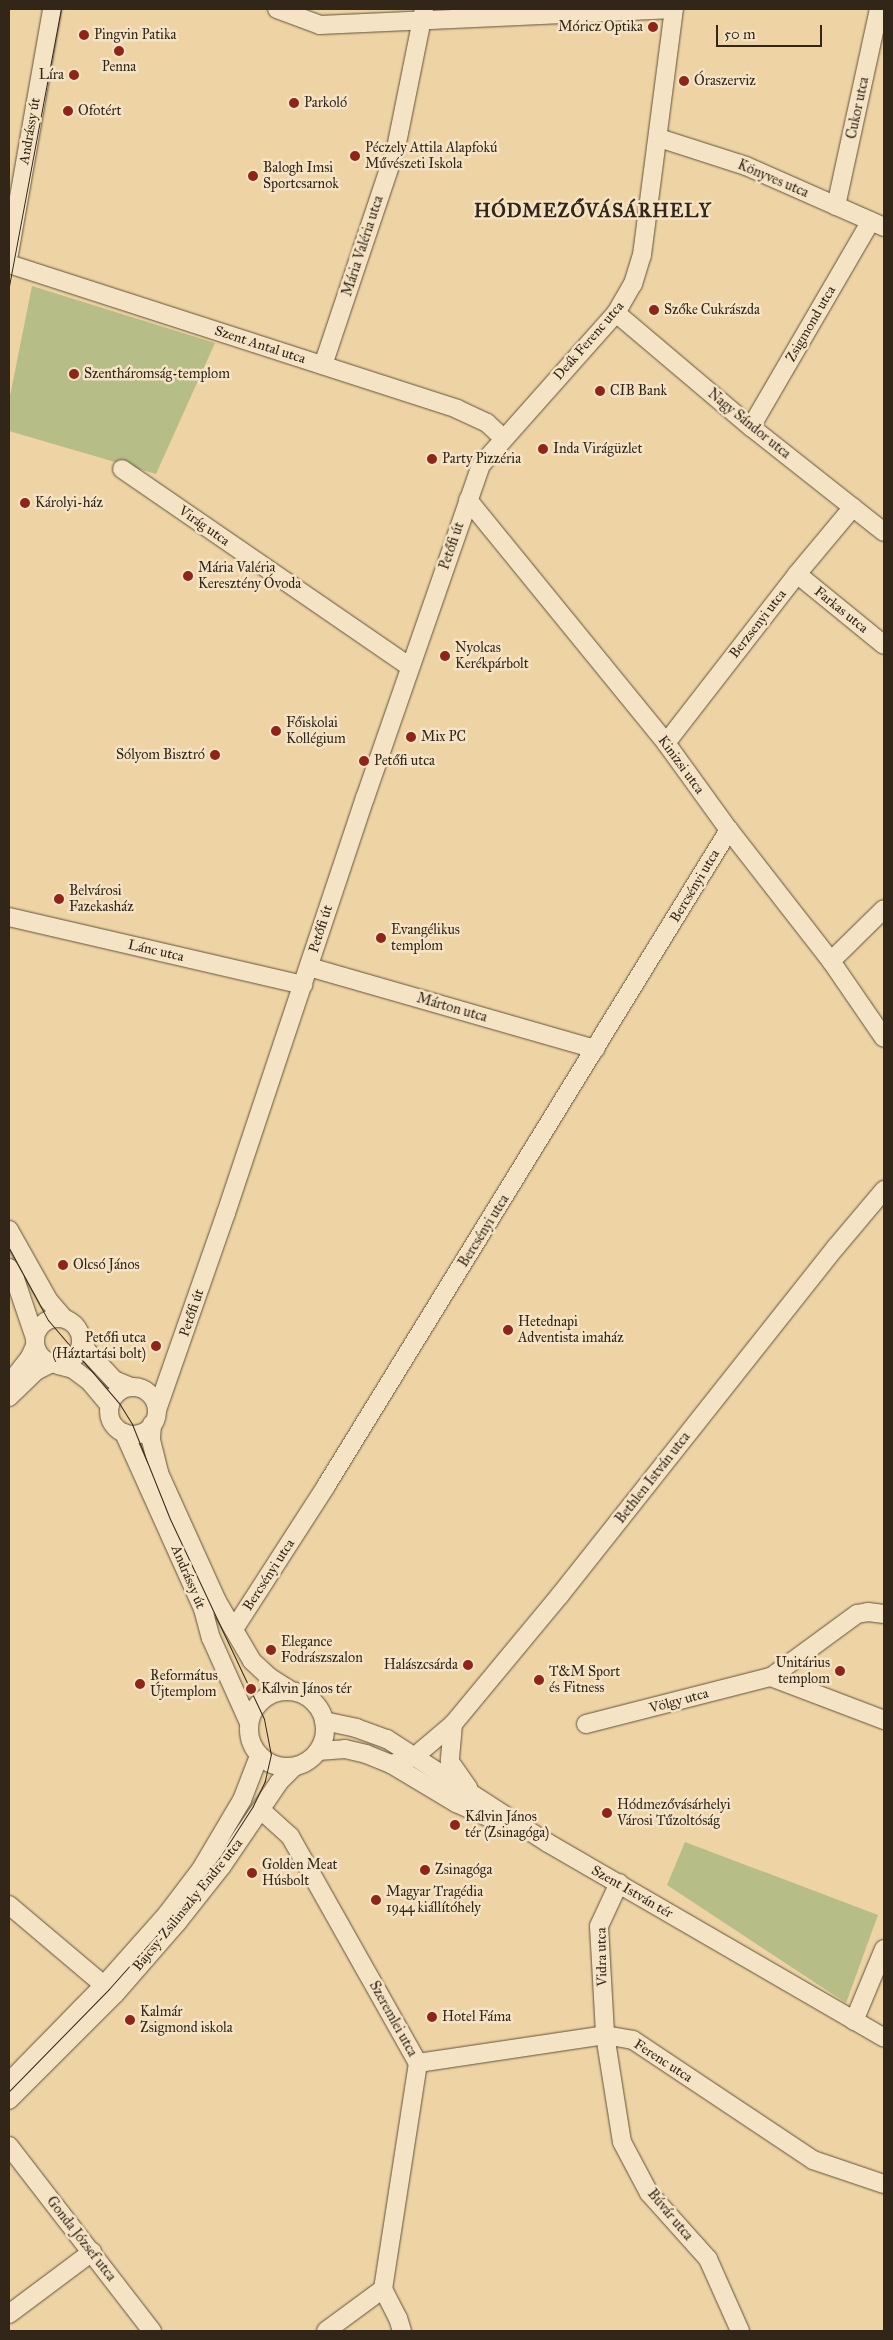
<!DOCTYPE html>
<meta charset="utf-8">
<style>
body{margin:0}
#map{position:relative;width:893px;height:2340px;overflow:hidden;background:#eed4a4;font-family:"IM FELL Great Primer",serif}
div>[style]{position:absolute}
.green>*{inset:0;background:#b6bd87}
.roads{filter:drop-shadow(0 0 1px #61523c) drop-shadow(0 0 1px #61523c)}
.minor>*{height:18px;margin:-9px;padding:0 9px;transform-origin:9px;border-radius:9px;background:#f4e3c4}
.minor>.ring{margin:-9px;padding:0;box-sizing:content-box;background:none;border:18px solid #f4e3c4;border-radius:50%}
.tram>*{height:1px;margin:-0.5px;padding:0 0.5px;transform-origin:0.5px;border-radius:0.5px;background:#322619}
.dots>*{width:14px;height:14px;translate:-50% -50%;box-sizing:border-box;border:2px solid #f4e3c4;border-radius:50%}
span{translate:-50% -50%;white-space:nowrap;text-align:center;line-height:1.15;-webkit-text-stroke:5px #f4e3c4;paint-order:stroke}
.poi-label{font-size:14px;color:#322619}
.right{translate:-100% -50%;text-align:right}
.left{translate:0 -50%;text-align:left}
.street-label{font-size:14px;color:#322619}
.district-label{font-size:19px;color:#322619;font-weight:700;letter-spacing:1px}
.frame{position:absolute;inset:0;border:10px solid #322619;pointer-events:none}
.scale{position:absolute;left:716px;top:25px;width:106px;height:22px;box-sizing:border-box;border:2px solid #322619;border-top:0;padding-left:6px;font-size:15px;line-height:18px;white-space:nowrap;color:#322619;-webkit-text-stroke:4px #f4e3c4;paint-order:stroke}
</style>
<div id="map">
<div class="green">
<div style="clip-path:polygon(32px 286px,215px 343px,156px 474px,9px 431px,9px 401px)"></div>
<div style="clip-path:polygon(685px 1842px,878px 1915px,846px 2003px,667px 1885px)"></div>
</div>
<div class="roads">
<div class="minor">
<div style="left:277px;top:9px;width:46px;rotate:20.4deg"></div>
<div style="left:320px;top:25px;width:354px;rotate:-2.6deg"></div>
<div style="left:659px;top:138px;width:91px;rotate:17.8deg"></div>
<div style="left:746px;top:166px;width:151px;rotate:23.8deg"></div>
<div style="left:836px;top:206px;width:202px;rotate:-77.7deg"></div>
<div style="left:9px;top:254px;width:249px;rotate:-80deg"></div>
<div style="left:9px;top:264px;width:471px;rotate:17.9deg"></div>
<div style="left:457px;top:409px;width:33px;rotate:25deg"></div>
<div style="left:487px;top:423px;width:23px;rotate:43deg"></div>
<div style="left:616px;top:313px;width:177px;rotate:40.2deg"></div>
<div style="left:751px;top:427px;width:169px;rotate:38.3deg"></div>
<div style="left:323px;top:365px;width:229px;rotate:-71.4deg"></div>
<div style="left:396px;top:148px;width:142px;rotate:-78.6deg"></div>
<div style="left:751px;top:427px;width:238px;rotate:-59.8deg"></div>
<div style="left:122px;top:469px;width:349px;rotate:34.5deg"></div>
<div style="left:468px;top:500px;width:313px;rotate:50.8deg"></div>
<div style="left:666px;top:743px;width:107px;rotate:54.1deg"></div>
<div style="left:729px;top:830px;width:166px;rotate:52.1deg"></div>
<div style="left:831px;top:961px;width:93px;rotate:55.5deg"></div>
<div style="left:797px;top:574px;width:112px;rotate:39.2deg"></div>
<div style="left:666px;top:743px;width:214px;rotate:-52.2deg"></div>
<div style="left:797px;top:574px;width:87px;rotate:-50.1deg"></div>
<div style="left:9px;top:917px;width:302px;rotate:13deg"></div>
<div style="left:831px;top:961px;width:74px;rotate:-44.5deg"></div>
<div style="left:309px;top:967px;width:298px;rotate:16deg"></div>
<div style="left:9px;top:1230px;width:81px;rotate:60.6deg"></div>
<div style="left:49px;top:1301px;width:23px;rotate:49deg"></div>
<div style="left:9px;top:1268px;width:13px;rotate:61deg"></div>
<div style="left:15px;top:1279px;width:62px;rotate:71.3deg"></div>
<div class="ring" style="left:35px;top:1318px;width:28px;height:28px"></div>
<div style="left:82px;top:1340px;width:12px;rotate:66deg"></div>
<div style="left:87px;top:1351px;width:40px;rotate:47deg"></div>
<div style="left:114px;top:1380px;width:18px;rotate:22deg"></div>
<div style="left:58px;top:1365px;width:16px;rotate:15deg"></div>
<div style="left:73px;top:1369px;width:21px;rotate:37deg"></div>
<div style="left:90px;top:1382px;width:31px;rotate:50deg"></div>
<div style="left:9px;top:1384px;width:34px;rotate:-52deg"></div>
<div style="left:30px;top:1357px;width:12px;rotate:-66deg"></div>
<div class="ring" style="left:109px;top:1387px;width:30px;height:30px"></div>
<div style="left:9px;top:1397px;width:37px;rotate:-44deg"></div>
<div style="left:36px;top:1371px;width:16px;rotate:-27deg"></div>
<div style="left:157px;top:1410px;width:209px;rotate:-70.7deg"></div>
<div style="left:226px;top:1213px;width:438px;rotate:-71.5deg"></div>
<div style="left:365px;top:798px;width:353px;rotate:-70.8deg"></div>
<div style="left:481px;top:465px;width:203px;rotate:-48.4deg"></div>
<div style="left:616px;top:313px;width:34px;rotate:-60deg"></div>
<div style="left:633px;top:284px;width:30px;rotate:-73deg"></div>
<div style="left:642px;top:255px;width:248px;rotate:-82.6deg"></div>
<div style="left:152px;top:1424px;width:16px;rotate:94deg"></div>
<div style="left:151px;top:1440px;width:34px;rotate:76deg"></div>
<div style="left:159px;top:1473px;width:141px;rotate:65.6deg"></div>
<div style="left:217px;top:1601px;width:69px;rotate:59.7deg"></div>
<div style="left:252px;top:1661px;width:23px;rotate:43deg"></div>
<div style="left:269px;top:1677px;width:26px;rotate:32deg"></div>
<div style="left:124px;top:1433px;width:193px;rotate:65.8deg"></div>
<div style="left:203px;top:1609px;width:30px;rotate:75deg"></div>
<div style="left:211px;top:1638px;width:93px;rotate:65.9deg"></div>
<div style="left:234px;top:1629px;width:170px;rotate:-57.2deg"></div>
<div style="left:326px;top:1486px;width:770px;rotate:-58.44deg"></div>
<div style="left:771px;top:1677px;width:121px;rotate:20.8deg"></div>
<div class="ring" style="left:249px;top:1691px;width:58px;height:58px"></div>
<div style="left:324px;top:1721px;width:33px;rotate:12deg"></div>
<div style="left:356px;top:1728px;width:33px;rotate:20deg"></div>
<div style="left:387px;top:1739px;width:192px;rotate:32.9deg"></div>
<div style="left:548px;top:1843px;width:388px;rotate:30.1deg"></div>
<div style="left:453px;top:1724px;width:38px;rotate:95deg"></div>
<div style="left:450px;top:1762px;width:32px;rotate:55deg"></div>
<div style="left:586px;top:1724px;width:191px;rotate:-14.3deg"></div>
<div style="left:771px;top:1677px;width:107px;rotate:-36.2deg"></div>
<div style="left:857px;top:1614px;width:11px;rotate:-10deg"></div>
<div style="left:868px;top:1612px;width:16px;rotate:7deg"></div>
<div style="left:318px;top:1751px;width:27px;rotate:-4deg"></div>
<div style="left:345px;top:1749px;width:22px;rotate:13deg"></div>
<div style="left:366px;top:1754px;width:27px;rotate:22deg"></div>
<div style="left:391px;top:1764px;width:76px;rotate:31deg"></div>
<div style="left:456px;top:1803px;width:47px;rotate:23.8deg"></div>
<div style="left:391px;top:1764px;width:24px;rotate:-17deg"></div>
<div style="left:414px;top:1757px;width:51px;rotate:-40.2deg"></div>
<div style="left:453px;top:1724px;width:168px;rotate:-50.3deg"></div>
<div style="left:560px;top:1595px;width:444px;rotate:-51.6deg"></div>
<div style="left:836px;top:1247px;width:75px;rotate:-49.9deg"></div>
<div style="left:261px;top:1810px;width:39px;rotate:42deg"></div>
<div style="left:290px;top:1836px;width:261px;rotate:60.6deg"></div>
<div style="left:418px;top:2063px;width:229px;rotate:98.8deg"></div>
<div style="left:619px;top:1883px;width:47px;rotate:114.9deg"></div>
<div style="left:599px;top:1926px;width:109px;rotate:86.8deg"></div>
<div style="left:605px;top:2035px;width:108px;rotate:81deg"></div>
<div style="left:622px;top:2142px;width:58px;rotate:62.1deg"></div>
<div style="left:649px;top:2193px;width:89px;rotate:48.2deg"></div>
<div style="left:708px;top:2259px;width:79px;rotate:66deg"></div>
<div style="left:9px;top:1905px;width:135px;rotate:40.2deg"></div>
<div style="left:854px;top:2021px;width:78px;rotate:-67.4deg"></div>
<div style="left:418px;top:2063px;width:189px;rotate:-8.5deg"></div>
<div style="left:605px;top:2035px;width:28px;rotate:10deg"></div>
<div style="left:633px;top:2040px;width:216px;rotate:33.7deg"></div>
<div style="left:813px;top:2160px;width:75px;rotate:18.7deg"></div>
<div style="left:9px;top:2082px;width:136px;rotate:-45.6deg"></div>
<div style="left:104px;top:1985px;width:95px;rotate:-48.4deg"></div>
<div style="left:167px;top:1914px;width:56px;rotate:-52.9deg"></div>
<div style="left:201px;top:1869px;width:80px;rotate:-59.3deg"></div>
<div style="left:242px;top:1800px;width:47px;rotate:-68.9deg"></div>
<div style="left:9px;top:2100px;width:150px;rotate:-45deg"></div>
<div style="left:115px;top:1994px;width:94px;rotate:-48.9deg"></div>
<div style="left:177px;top:1923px;width:73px;rotate:-51.7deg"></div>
<div style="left:222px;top:1866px;width:102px;rotate:-55.8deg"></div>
<div style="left:279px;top:1782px;width:21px;rotate:-45deg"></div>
<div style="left:9px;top:2146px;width:234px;rotate:52.3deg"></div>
<div style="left:383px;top:2289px;width:33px;rotate:63deg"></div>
<div style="left:398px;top:2318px;width:14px;rotate:73deg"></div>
<div style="left:9px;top:2314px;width:104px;rotate:-36.8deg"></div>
<div style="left:326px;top:2331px;width:71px;rotate:-36.4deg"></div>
</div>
</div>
<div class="tram">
<div style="left:9px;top:286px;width:282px;rotate:-79.4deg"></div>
<div style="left:9px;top:1248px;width:82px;rotate:61.6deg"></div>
<div style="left:48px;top:1320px;width:109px;rotate:49.5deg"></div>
<div style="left:119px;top:1403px;width:25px;rotate:58deg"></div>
<div style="left:132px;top:1424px;width:102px;rotate:68.2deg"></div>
<div style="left:170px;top:1519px;width:221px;rotate:64.8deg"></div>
<div style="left:264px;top:1719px;width:36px;rotate:79deg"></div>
<div style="left:271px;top:1754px;width:28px;rotate:103deg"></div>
<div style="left:265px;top:1781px;width:28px;rotate:116deg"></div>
<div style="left:253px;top:1806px;width:61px;rotate:122.9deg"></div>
<div style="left:220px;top:1857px;width:78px;rotate:128.2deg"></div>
<div style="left:172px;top:1918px;width:95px;rotate:131.6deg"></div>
<div style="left:109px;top:1989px;width:143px;rotate:134.4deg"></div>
</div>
<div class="dots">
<div style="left:653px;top:27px;background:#8f2418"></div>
<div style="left:84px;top:35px;background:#8f2418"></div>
<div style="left:119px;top:51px;background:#8f2418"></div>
<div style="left:74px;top:75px;background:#8f2418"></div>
<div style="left:684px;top:81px;background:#8f2418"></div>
<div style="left:294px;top:103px;background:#8f2418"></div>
<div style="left:68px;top:111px;background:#8f2418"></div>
<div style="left:355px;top:156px;background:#8f2418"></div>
<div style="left:253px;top:176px;background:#8f2418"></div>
<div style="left:654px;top:310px;background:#8f2418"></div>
<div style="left:74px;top:374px;background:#8f2418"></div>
<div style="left:600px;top:391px;background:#8f2418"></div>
<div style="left:543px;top:449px;background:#8f2418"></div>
<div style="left:432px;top:459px;background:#8f2418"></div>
<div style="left:25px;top:503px;background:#8f2418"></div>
<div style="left:188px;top:576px;background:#8f2418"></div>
<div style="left:445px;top:656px;background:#8f2418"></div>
<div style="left:276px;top:731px;background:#8f2418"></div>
<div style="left:411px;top:737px;background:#8f2418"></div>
<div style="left:215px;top:755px;background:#8f2418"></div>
<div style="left:364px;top:761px;background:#8f2418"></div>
<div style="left:59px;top:899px;background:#8f2418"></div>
<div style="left:381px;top:938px;background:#8f2418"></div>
<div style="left:63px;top:1265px;background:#8f2418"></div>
<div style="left:508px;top:1330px;background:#8f2418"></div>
<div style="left:156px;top:1346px;background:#8f2418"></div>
<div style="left:271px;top:1650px;background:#8f2418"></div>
<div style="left:468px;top:1665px;background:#8f2418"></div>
<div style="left:840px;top:1671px;background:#8f2418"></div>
<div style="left:539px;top:1680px;background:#8f2418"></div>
<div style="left:140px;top:1684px;background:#8f2418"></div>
<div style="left:251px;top:1689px;background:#8f2418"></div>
<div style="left:607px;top:1813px;background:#8f2418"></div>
<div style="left:455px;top:1825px;background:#8f2418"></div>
<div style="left:425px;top:1870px;background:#8f2418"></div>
<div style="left:252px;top:1873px;background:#8f2418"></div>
<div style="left:376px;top:1900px;background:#8f2418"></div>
<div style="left:432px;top:2017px;background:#8f2418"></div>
<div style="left:130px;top:2020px;background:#8f2418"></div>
</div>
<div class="poi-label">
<span class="right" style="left:643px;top:27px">Móricz Optika</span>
<span class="left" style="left:94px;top:35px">Pingvin Patika</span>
<span style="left:119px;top:67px">Penna</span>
<span class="right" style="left:64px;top:75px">Líra</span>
<span class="left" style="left:694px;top:81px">Óraszerviz</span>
<span class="left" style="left:304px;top:103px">Parkoló</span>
<span class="left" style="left:78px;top:111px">Ofotért</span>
<span class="left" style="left:365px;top:156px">Péczely Attila Alapfokú<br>Művészeti Iskola</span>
<span class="left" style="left:263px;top:176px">Balogh Imsi<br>Sportcsarnok</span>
<span class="left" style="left:664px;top:310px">Szőke Cukrászda</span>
<span class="left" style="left:84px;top:374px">Szentháromság-templom</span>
<span class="left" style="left:610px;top:391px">CIB Bank</span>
<span class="left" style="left:553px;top:449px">Inda Virágüzlet</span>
<span class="left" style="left:442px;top:459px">Party Pizzéria</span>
<span class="left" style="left:35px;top:503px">Károlyi-ház</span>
<span class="left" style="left:198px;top:576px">Mária Valéria<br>Keresztény Óvoda</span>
<span class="left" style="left:455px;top:656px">Nyolcas<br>Kerékpárbolt</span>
<span class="left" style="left:286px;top:731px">Főiskolai<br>Kollégium</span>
<span class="left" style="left:421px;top:737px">Mix PC</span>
<span class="right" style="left:205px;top:755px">Sólyom Bisztró</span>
<span class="left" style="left:374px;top:761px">Petőfi utca</span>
<span class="left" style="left:69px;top:899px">Belvárosi<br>Fazekasház</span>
<span class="left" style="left:391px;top:938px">Evangélikus<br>templom</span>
<span class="left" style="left:73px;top:1265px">Olcsó János</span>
<span class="left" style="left:518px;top:1330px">Hetednapi<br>Adventista imaház</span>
<span class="right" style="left:146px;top:1346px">Petőfi utca<br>(Háztartási bolt)</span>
<span class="left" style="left:281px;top:1650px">Elegance<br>Fodrászszalon</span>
<span class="right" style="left:830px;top:1671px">Unitárius<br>templom</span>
<span class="right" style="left:458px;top:1665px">Halászcsárda</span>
<span class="left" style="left:549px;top:1680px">T&amp;M Sport<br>és Fitness</span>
<span class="left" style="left:150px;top:1684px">Református<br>Újtemplom</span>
<span class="left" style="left:261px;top:1689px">Kálvin János tér</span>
<span class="left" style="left:617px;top:1813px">Hódmezővásárhelyi<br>Városi Tűzoltóság</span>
<span class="left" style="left:465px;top:1825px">Kálvin János<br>tér (Zsinagóga)</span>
<span class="left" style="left:262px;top:1873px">Golden Meat<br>Húsbolt</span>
<span class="left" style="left:435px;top:1870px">Zsinagóga</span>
<span class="left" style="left:386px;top:1900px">Magyar Tragédia<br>1944 kiállítóhely</span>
<span class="left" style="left:140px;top:2020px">Kalmár<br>Zsigmond iskola</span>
<span class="left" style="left:442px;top:2017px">Hotel Fáma</span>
</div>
<div class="street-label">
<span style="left:858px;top:108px;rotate:-78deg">Cukor utca</span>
<span style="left:30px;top:131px;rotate:-80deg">Andrássy út</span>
<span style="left:773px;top:179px;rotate:23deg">Könyves utca</span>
<span style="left:363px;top:246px;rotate:-72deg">Mária Valéria utca</span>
<span style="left:811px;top:324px;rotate:-60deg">Zsigmond utca</span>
<span style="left:589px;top:341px;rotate:-49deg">Deák Ferenc utca</span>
<span style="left:260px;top:345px;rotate:18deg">Szent Antal utca</span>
<span style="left:749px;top:424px;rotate:39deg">Nagy Sándor utca</span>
<span style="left:204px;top:526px;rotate:35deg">Virág utca</span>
<span style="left:452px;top:546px;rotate:-71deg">Petőfi út</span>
<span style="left:841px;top:610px;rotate:39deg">Farkas utca</span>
<span style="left:758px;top:624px;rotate:-52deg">Berzsenyi utca</span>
<span style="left:681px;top:765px;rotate:54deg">Kinizsi utca</span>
<span style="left:695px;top:886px;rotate:-59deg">Bercsényi utca</span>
<span style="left:321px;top:929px;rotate:-72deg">Petőfi út</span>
<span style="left:156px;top:951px;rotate:13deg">Lánc utca</span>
<span style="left:452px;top:1008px;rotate:16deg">Márton utca</span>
<span style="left:484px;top:1231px;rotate:-58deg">Bercsényi utca</span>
<span style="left:192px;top:1313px;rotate:-71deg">Petőfi út</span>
<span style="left:653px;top:1478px;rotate:-52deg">Bethlen István utca</span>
<span style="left:269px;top:1575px;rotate:-57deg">Bercsényi utca</span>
<span style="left:188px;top:1577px;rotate:67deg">Andrássy út</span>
<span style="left:679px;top:1701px;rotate:-15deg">Völgy utca</span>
<span style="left:632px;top:1892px;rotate:30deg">Szent István tér</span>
<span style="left:188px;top:1905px;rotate:-51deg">Bajcsy-Zsilinszky Endre utca</span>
<span style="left:602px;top:1957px;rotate:-91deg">Vidra utca</span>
<span style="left:393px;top:2019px;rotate:61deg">Szeremlei utca</span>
<span style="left:663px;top:2061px;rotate:33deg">Ferenc utca</span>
<span style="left:670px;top:2215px;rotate:50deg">Búvár utca</span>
<span style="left:81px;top:2239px;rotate:52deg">Gonda József utca</span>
</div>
<div class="district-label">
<span style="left:593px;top:211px">HÓDMEZŐVÁSÁRHELY</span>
</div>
<div class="frame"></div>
<div class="scale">50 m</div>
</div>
